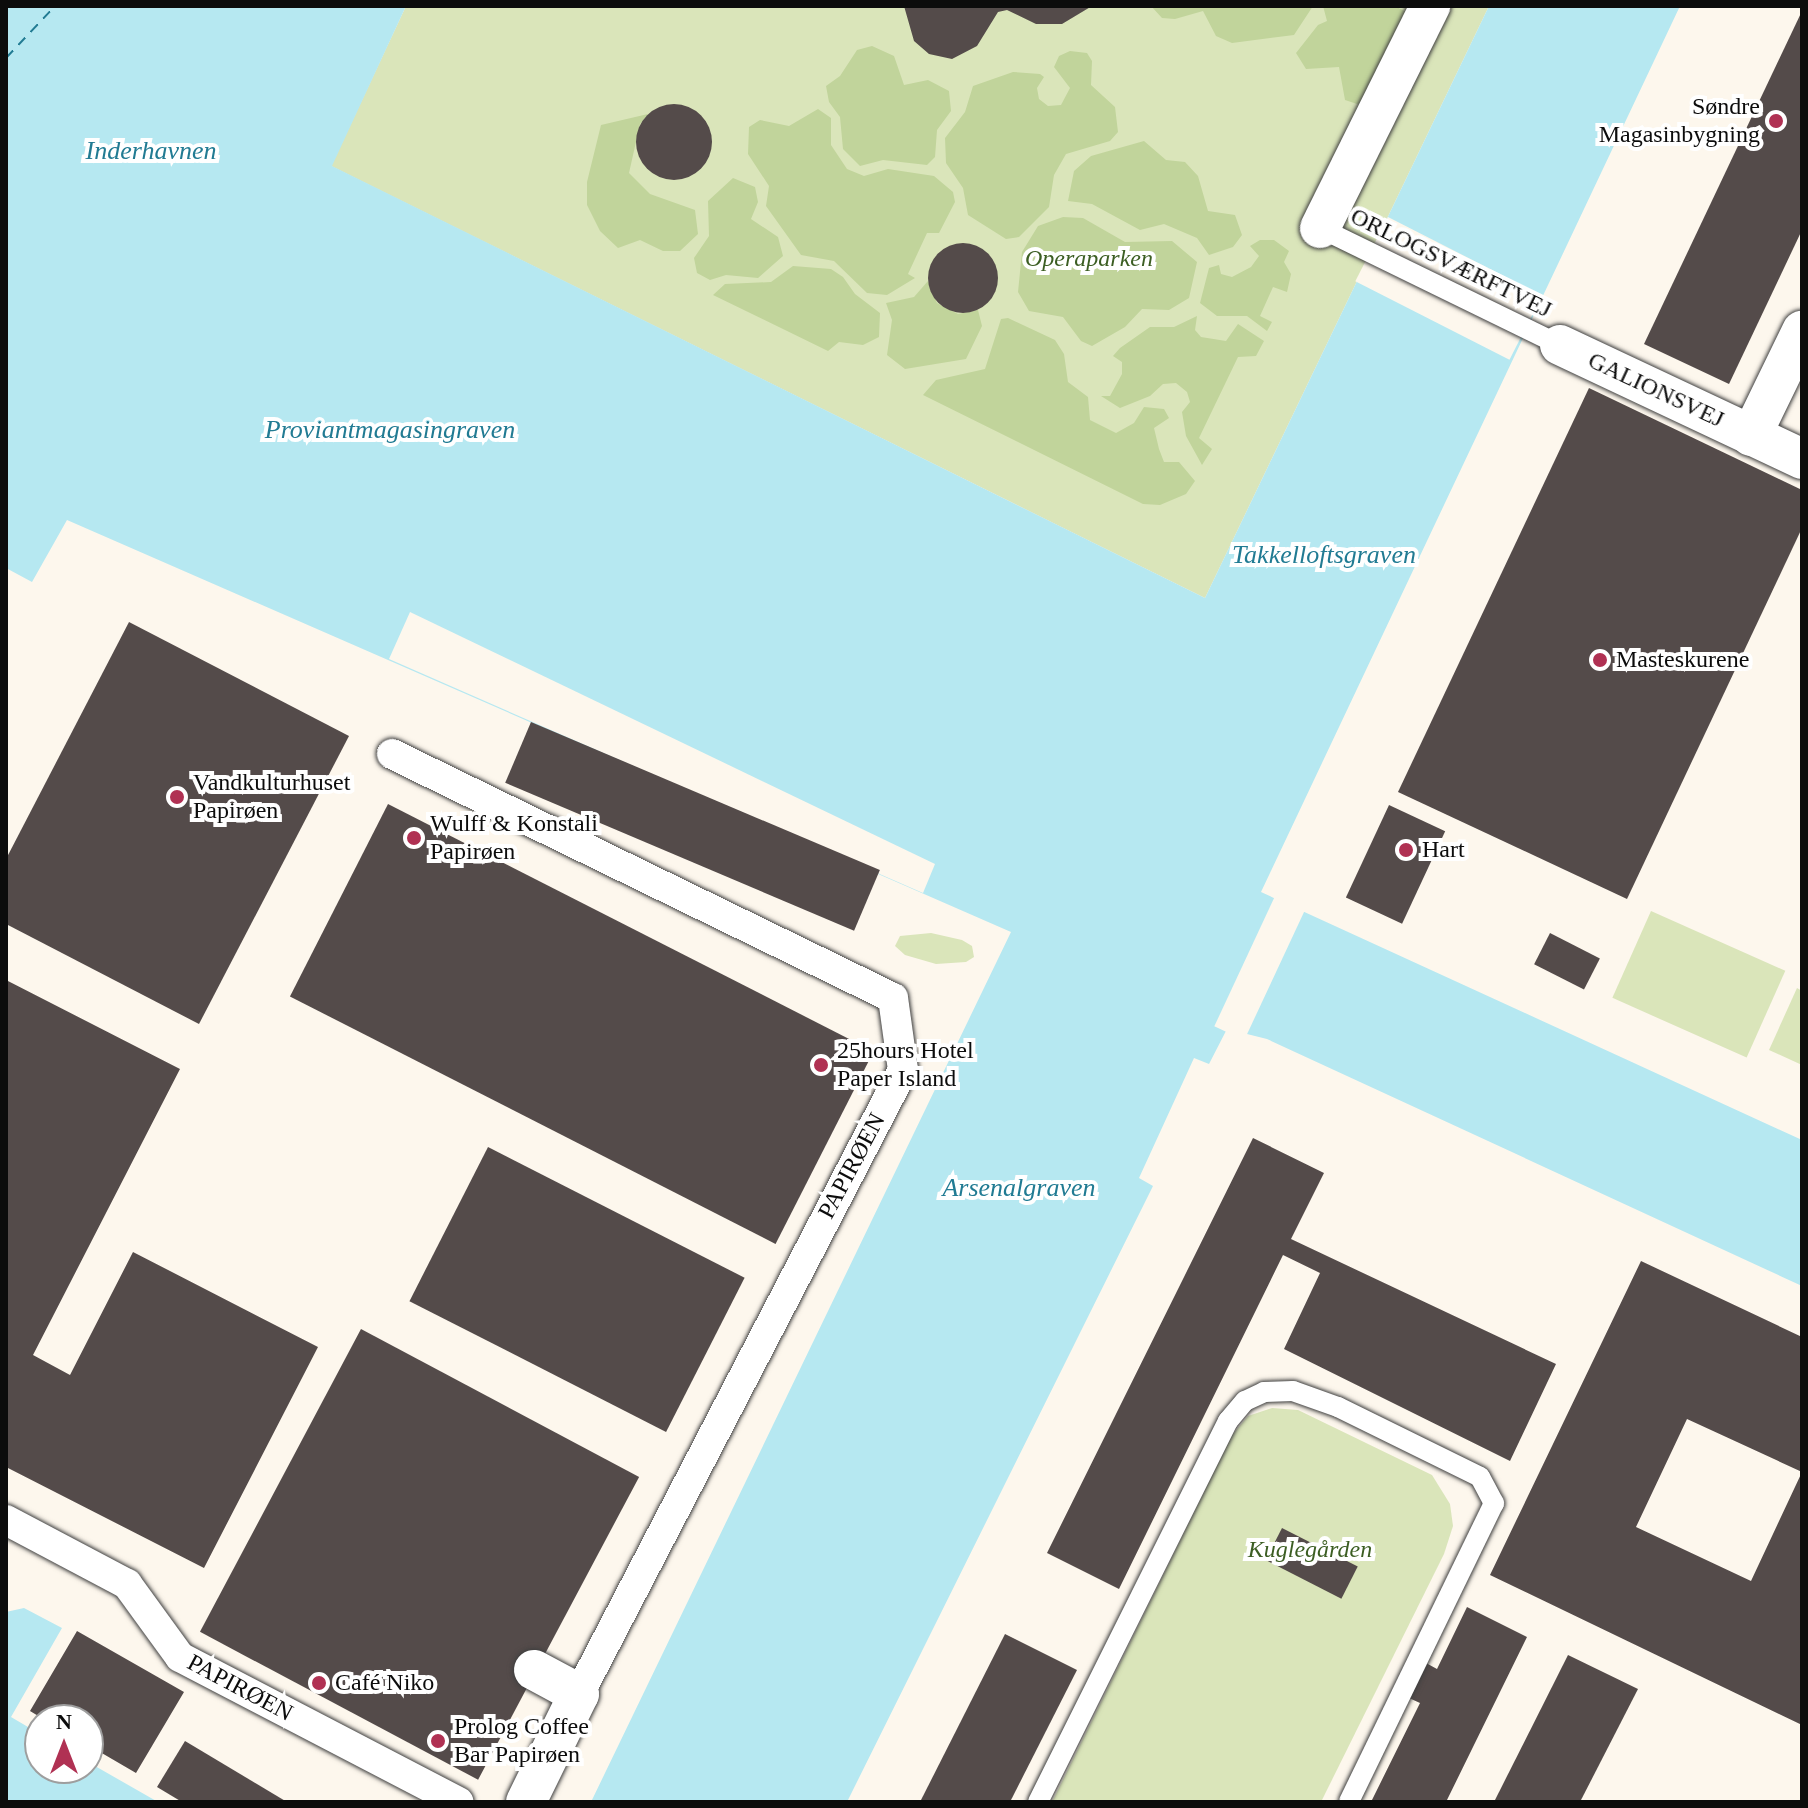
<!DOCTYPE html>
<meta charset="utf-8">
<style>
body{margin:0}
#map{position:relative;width:1808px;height:1808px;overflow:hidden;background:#fdf7ed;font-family:Georgia,serif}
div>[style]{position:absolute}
.green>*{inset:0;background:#dae5ba;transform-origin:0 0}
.forest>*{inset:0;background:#c1d49b}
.water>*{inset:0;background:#b6e8f1}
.pier>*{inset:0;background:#fdf7ed;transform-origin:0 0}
.ferry>*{height:2px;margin-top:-1px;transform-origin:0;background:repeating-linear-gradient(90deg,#217b93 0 10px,transparent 0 18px)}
.building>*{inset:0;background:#544b4a;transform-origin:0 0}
.round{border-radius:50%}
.roads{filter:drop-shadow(0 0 2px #3f3f3f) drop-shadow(0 0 2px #3f3f3f)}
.service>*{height:20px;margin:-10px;padding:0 10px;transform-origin:10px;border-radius:10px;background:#fff}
.pedestrian>*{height:30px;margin:-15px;padding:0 15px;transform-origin:15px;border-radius:15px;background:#fff}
.minor>*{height:40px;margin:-20px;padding:0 20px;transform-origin:20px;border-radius:20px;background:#fff}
.dots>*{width:22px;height:22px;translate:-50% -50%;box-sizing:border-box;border:4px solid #fff;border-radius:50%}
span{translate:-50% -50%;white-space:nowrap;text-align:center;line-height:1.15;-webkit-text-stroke:8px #fff;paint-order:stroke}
.poi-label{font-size:24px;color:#0c0c0c}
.right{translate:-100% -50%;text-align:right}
.left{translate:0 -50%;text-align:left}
.park-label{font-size:24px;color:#3c5e23;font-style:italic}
.street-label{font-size:24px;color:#0c0c0c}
.water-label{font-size:26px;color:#217b93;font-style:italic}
.frame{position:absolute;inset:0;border:8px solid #0c0c0c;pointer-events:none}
.north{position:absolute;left:24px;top:1704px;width:80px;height:80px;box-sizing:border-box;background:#fff;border:2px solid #9e9e9e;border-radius:50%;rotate:0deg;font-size:22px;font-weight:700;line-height:32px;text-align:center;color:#0c0c0c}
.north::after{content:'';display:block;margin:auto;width:28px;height:36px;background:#b03153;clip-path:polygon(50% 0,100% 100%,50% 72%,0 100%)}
</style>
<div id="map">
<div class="green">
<div style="clip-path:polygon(406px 6px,1489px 6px,1205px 598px,331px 166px)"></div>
<div style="left:1651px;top:911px;width:147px;height:95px;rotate:24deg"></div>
<div style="clip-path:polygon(931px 933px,962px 940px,972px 946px,974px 957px,966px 962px,936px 964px,905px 955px,895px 946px,900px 936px)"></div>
<div style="clip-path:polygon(1797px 988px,1802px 991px,1802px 1065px,1769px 1050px)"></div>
<div style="clip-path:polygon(1272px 1408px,1298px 1410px,1432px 1475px,1450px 1504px,1453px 1526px,1444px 1554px,1321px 1802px,1052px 1802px,1232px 1435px,1248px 1416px)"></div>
</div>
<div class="forest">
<div style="clip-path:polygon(1151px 6px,1313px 6px,1294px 35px,1232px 43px,1216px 36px,1203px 11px,1175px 19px,1162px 18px)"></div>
<div style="clip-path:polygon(1323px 6px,1395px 6px,1410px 14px,1363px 106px,1345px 100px,1339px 67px,1306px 69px,1296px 53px,1318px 25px,1327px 21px)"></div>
<div style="clip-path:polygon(872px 46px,894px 56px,904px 85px,928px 80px,949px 91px,951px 111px,937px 130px,935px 157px,927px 165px,883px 160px,860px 166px,843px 149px,840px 117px,829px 102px,826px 86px,840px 76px,857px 50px)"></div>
<div style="clip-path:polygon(1070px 51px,1087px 53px,1092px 61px,1091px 85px,1115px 107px,1118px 132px,1110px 141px,1066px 154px,1054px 175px,1049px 207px,1019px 237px,1006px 239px,968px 215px,963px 188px,946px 163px,945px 138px,965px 112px,973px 86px,1013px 72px,1040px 74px,1044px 77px,1037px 88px,1039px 99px,1048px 106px,1061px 105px,1070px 88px,1054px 67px,1059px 56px)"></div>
<div style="clip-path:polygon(818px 109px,831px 118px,831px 145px,847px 169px,864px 176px,888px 169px,934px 176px,953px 192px,955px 202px,939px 233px,927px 233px,908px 274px,915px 278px,887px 295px,867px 293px,834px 261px,801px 255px,766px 206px,769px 186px,748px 154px,749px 127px,760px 120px,789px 126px)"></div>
<div style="clip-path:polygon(648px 114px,640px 124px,629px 173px,650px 194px,695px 210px,698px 234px,680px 251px,663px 251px,640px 240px,618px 248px,600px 231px,587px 205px,587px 182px,601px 125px)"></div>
<div style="clip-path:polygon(1144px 141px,1166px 160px,1185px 162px,1198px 176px,1208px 211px,1235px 215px,1242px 235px,1233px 247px,1209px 255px,1197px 238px,1164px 224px,1140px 230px,1092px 204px,1068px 201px,1074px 171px,1091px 156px)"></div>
<div style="clip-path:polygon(733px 178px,755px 187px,758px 202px,751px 219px,778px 237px,783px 256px,758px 278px,726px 275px,710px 280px,697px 273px,694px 258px,709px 236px,708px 201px)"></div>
<div style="clip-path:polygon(1063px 217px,1083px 218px,1125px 242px,1172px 241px,1197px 262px,1189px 298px,1169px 310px,1142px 309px,1125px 327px,1092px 346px,1081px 341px,1063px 317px,1029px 311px,1018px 292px,1022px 252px,1038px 226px)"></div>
<div style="clip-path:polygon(1260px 240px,1274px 240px,1289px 251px,1284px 262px,1291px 274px,1287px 292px,1273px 287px,1260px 316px,1272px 322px,1267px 331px,1247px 316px,1217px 316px,1200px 303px,1209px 268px,1219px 265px,1221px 274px,1232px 277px,1251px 267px,1259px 256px,1250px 246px)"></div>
<div style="clip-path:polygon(793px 266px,831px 269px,843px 277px,855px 294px,880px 313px,879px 337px,863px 345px,839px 342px,828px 351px,713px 295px,725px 284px,771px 282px)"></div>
<div style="clip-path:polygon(928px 281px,937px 303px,958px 314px,978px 310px,982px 326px,966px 359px,905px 369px,887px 355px,892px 320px,886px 303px,914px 297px)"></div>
<div style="clip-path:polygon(1197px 316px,1195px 330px,1201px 337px,1226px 341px,1238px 324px,1264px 341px,1256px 356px,1238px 357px,1199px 438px,1212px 449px,1202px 465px,1186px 436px,1182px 412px,1190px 402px,1187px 392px,1176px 383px,1163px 384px,1150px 396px,1120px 408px,1101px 396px,1110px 396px,1122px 374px,1122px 362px,1113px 356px,1120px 348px,1150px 327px,1174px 327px)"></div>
<div style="clip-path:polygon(1008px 318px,1055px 340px,1064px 354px,1068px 382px,1088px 397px,1090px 420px,1116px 433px,1134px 423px,1144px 407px,1164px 409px,1169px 418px,1154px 428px,1159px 449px,1164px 462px,1179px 462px,1195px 481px,1186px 494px,1160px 505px,1143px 504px,923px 395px,936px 380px,985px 369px,1001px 319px)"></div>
</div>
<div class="water">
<div style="clip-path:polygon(6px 6px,406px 6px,332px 166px,1205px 598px,1489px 6px,1680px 6px,1261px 892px,1802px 1140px,1802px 1286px,1267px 1039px,1227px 1029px,1209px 1064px,1194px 1058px,1139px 1178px,1153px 1186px,847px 1802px,591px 1802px,1011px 932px,67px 520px,32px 582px,6px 568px)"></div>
<div style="clip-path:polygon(24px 1608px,62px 1628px,11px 1717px,40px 1734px,40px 1768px,88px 1768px,88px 1762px,158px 1802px,6px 1802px,6px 1612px)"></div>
</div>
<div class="pier">
<div style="left:1388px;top:217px;width:173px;height:72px;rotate:27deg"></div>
<div style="clip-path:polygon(410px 612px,935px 864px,923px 893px,389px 659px)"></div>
<div style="left:1276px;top:894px;width:33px;height:146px;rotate:25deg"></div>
</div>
<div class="ferry">
<div style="left:6px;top:58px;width:71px;rotate:-46.7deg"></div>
</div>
<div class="building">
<div style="clip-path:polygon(904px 6px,1092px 6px,1062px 24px,1036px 24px,1007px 10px,998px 12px,977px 46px,952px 59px,929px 54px,914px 41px)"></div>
<div style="clip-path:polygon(1802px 11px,1802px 230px,1729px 384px,1644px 344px)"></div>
<div class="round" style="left:636px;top:104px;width:76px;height:76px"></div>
<div class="round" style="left:928px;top:243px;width:70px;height:70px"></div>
<div style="clip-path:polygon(1589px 388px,1802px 490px,1802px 528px,1627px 899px,1398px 792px)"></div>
<div style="clip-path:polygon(129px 622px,349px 736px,199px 1024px,6px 924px,6px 859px)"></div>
<div style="left:531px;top:722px;width:379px;height:66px;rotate:23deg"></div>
<div style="left:388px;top:804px;width:545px;height:216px;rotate:27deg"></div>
<div style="left:1389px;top:805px;width:62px;height:102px;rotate:25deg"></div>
<div style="left:1550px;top:933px;width:56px;height:35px;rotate:27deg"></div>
<div style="clip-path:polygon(6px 980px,180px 1069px,33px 1355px,70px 1375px,133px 1252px,318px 1347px,204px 1568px,6px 1467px)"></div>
<div style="clip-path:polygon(1253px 1138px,1324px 1173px,1291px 1239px,1556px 1364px,1510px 1461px,1284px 1349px,1320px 1273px,1283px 1255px,1119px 1589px,1047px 1553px)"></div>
<div style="left:488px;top:1147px;width:288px;height:173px;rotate:27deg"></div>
<div style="clip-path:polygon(evenodd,1641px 1261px,1802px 1337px,1802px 1725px,1490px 1575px,1641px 1261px,1687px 1419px,1802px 1472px,1751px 1581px,1636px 1527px,1687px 1419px)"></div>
<div style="left:361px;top:1329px;width:315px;height:343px;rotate:28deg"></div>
<div style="left:1282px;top:1528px;width:85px;height:36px;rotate:27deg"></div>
<div style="clip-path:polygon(1467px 1607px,1527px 1637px,1446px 1802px,1371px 1802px,1420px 1703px,1409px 1698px,1426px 1663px,1437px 1669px)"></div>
<div style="clip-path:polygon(77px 1631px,184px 1692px,136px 1773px,88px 1745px,88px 1720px,45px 1720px,30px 1711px)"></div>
<div style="clip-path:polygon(1005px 1634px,1077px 1670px,1010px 1802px,920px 1802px)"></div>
<div style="clip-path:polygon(1568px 1655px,1638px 1689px,1580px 1802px,1494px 1802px)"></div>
<div style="clip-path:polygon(185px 1741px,287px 1802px,182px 1802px,157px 1787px)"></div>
</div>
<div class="roads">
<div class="service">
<div style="left:1320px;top:228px;width:267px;rotate:26deg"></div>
<div style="left:1038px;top:1802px;width:426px;rotate:-63.5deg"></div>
<div style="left:1228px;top:1421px;width:26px;rotate:-50deg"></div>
<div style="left:1245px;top:1401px;width:21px;rotate:-25deg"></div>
<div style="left:1264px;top:1392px;width:29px;rotate:-2deg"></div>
<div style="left:1293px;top:1391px;width:48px;rotate:19.6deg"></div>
<div style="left:1338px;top:1407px;width:158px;rotate:26.2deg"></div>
<div style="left:1480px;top:1477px;width:30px;rotate:62deg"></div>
<div style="left:1494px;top:1503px;width:332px;rotate:115.9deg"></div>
</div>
<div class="pedestrian">
<div style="left:392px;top:754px;width:557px;rotate:25.97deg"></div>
<div style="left:893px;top:998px;width:73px;rotate:82.1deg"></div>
<div style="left:903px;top:1070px;width:703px;rotate:117.44deg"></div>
<div style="left:6px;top:1520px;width:137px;rotate:27.9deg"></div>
<div style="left:127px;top:1584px;width:90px;rotate:54deg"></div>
<div style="left:180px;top:1657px;width:314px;rotate:27.5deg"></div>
</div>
<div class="minor">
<div style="left:1320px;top:228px;width:248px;rotate:-63.6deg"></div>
<div style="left:1560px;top:345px;width:268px;rotate:25.2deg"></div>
<div style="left:1751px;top:436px;width:117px;rotate:-64.1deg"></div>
<div style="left:526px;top:1802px;width:120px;rotate:-63.9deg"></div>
<div style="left:579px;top:1694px;width:51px;rotate:-151.9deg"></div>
</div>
</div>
<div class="dots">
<div style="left:1776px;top:121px;background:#b03153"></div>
<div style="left:1600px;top:660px;background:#b03153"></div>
<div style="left:177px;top:797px;background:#b03153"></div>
<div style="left:414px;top:838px;background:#b03153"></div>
<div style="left:1406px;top:850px;background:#b03153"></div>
<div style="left:821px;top:1065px;background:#b03153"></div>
<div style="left:319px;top:1683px;background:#b03153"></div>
<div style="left:438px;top:1741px;background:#b03153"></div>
</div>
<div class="poi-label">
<span class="right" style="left:1760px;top:121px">Søndre<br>Magasinbygning</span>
<span class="left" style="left:1616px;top:660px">Masteskurene</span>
<span class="left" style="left:193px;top:797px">Vandkulturhuset<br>Papirøen</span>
<span class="left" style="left:430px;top:838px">Wulff &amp; Konstali<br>Papirøen</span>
<span class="left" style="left:1422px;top:850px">Hart</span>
<span class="left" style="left:837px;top:1065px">25hours Hotel<br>Paper Island</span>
<span class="left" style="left:335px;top:1683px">Café Niko</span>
<span class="left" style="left:454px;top:1741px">Prolog Coffee<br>Bar Papirøen</span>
</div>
<div class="park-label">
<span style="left:1089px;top:259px">Operaparken</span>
<span style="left:1310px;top:1550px">Kuglegården</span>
</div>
<div class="street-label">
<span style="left:1451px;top:263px;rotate:26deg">ORLOGSVÆRFTVEJ</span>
<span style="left:1656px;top:390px;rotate:25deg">GALIONSVEJ</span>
<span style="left:852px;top:1166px;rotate:-62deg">PAPIRØEN</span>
<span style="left:240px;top:1688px;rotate:28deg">PAPIRØEN</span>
</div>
<div class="water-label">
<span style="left:151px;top:151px">Inderhavnen</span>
<span style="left:390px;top:430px">Proviantmagasingraven</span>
<span style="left:1324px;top:555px">Takkelloftsgraven</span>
<span style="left:1019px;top:1188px">Arsenalgraven</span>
</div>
<div class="frame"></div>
<div class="north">N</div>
</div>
